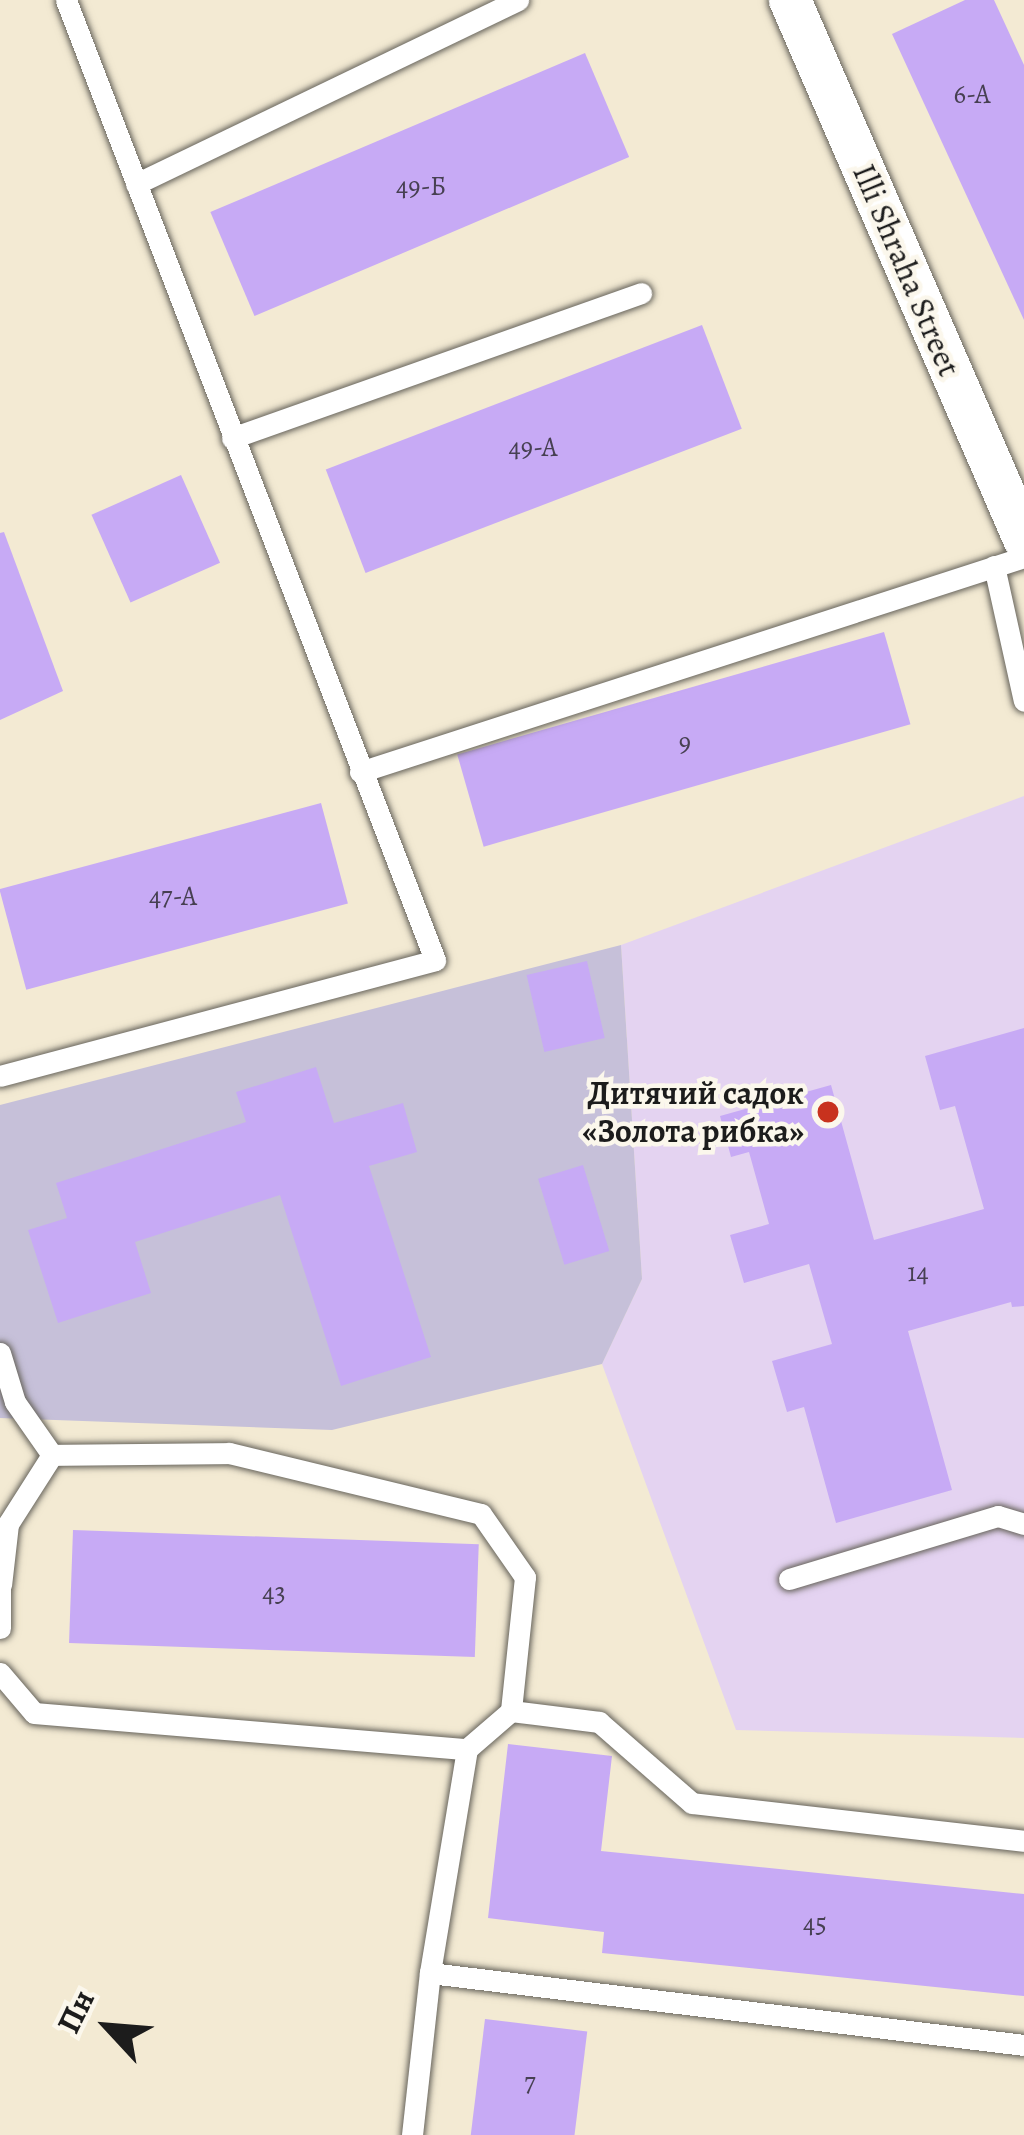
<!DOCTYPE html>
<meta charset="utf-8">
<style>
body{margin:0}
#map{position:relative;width:1024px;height:2135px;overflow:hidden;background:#f3ead3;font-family:Alegreya,serif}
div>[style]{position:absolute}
.built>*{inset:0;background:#e4d3f1}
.industrial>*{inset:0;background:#c6c0d9}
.building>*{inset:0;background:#c7aaf5;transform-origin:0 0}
.roads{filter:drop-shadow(0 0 3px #67645c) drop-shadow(0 0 3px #67645c)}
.service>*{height:21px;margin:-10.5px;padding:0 10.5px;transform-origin:10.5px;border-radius:10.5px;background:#fff}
.minor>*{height:42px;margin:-21px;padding:0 21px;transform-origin:21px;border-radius:21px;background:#fff}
.dots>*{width:33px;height:33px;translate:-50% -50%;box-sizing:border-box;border:6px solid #fbf7ec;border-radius:50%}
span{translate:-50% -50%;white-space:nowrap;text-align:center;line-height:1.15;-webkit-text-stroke:9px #fbf7ec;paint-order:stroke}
.number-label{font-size:27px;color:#474052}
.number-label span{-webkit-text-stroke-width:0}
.street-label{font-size:33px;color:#1c1c1c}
.poi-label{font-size:33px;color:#1c1c1c;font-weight:700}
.right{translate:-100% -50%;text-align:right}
.north{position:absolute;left:48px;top:1967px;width:120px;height:120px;-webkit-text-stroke:9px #fbf7ec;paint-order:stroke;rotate:296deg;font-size:33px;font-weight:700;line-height:48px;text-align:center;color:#1c1c1c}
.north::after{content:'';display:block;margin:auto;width:42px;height:54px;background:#1c1c1c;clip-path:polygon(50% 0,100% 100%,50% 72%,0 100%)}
</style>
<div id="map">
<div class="built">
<div style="clip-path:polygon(1024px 796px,1024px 1738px,736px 1730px,602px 1364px,642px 1279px,621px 945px)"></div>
</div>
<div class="industrial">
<div style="clip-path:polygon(621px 945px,642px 1279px,602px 1364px,332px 1430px,0 1418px,0 1105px)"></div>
</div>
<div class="building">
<div style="clip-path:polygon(965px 0,994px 0,1024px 65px,1024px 320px,892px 34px)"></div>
<div style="left:585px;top:53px;width:113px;height:407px;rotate:67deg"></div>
<div style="left:702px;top:325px;width:111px;height:403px;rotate:69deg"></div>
<div style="left:181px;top:475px;width:96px;height:98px;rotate:66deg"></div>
<div style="clip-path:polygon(4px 532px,63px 691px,0 720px,0 533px)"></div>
<div style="left:884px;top:632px;width:96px;height:444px;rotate:74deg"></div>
<div style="left:321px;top:803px;width:104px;height:333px;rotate:75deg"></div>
<div style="left:587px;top:961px;width:79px;height:62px;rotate:77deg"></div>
<div style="clip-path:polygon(1024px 1028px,1024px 1306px,1012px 1307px,1011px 1302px,908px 1331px,952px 1490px,836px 1523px,804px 1407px,787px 1412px,772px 1361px,832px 1344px,809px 1264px,744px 1283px,730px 1235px,769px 1224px,749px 1152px,731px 1157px,720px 1116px,831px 1085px,874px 1240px,984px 1209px,955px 1106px,940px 1110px,925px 1056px)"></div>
<div style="clip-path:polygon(316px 1067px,334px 1123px,403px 1103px,417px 1152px,369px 1166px,431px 1357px,341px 1386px,280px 1195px,135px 1242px,151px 1293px,58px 1323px,28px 1230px,67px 1218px,56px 1183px,246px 1122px,236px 1092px)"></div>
<div style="left:583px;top:1165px;width:90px;height:47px;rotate:73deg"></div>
<div style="left:73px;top:1530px;width:406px;height:113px;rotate:2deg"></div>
<div style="clip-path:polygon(508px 1744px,612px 1756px,601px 1851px,1024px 1894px,1024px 1996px,602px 1953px,604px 1932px,488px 1918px)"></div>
<div style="left:485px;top:2019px;width:103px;height:117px;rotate:7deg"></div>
</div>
<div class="roads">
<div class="service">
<div style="left:136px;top:184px;width:424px;rotate:-25.7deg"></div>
<div style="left:232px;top:438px;width:434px;rotate:-19.5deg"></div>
<div style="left:994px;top:566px;width:138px;rotate:77.5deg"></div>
<div style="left:360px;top:772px;width:698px;rotate:-17.94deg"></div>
<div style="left:0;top:1076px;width:450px;rotate:-14.9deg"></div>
<div style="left:435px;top:960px;width:1028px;rotate:-111.03deg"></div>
<div style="left:0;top:1353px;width:51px;rotate:73deg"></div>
<div style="left:15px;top:1402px;width:65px;rotate:55.1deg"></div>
<div style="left:52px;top:1455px;width:82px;rotate:122.5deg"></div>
<div style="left:8px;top:1524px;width:61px;rotate:96.5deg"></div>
<div style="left:52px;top:1455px;width:177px;rotate:-0.6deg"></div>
<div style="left:229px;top:1453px;width:259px;rotate:13.6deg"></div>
<div style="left:481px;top:1514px;width:77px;rotate:55.1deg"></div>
<div style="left:525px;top:1577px;width:135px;rotate:96deg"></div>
<div style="left:789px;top:1579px;width:218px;rotate:-16.8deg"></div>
<div style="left:998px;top:1516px;width:27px;rotate:17deg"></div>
<div style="left:0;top:1585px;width:43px;rotate:90deg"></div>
<div style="left:0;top:1673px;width:52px;rotate:49.6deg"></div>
<div style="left:34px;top:1713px;width:434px;rotate:4.8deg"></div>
<div style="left:467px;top:1749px;width:58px;rotate:-40.8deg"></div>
<div style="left:511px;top:1711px;width:89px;rotate:7.1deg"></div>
<div style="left:599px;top:1722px;width:123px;rotate:41.1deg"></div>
<div style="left:692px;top:1803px;width:334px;rotate:6.5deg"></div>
<div style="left:467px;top:1749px;width:227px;rotate:99.4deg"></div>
<div style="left:430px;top:1973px;width:598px;rotate:6.91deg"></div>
<div style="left:412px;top:2135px;width:163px;rotate:-83.7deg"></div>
</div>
<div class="minor">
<div style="left:790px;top:0;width:588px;rotate:66.53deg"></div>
</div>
</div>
<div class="dots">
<div style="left:828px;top:1112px;background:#c8321e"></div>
</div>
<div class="number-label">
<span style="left:972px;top:95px">6-А</span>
<span style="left:421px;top:187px">49-Б</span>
<span style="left:533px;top:448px">49-А</span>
<span style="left:685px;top:743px">9</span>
<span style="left:173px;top:897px">47-А</span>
<span style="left:918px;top:1273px">14</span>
<span style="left:274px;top:1593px">43</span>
<span style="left:815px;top:1924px">45</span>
<span style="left:530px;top:2083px">7</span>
</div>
<div class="street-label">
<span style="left:907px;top:270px;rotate:67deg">Illi Shraha Street</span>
</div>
<div class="poi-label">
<span class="right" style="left:804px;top:1112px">Дитячий садок<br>«Золота рибка»</span>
</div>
<div class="north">Пн</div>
</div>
